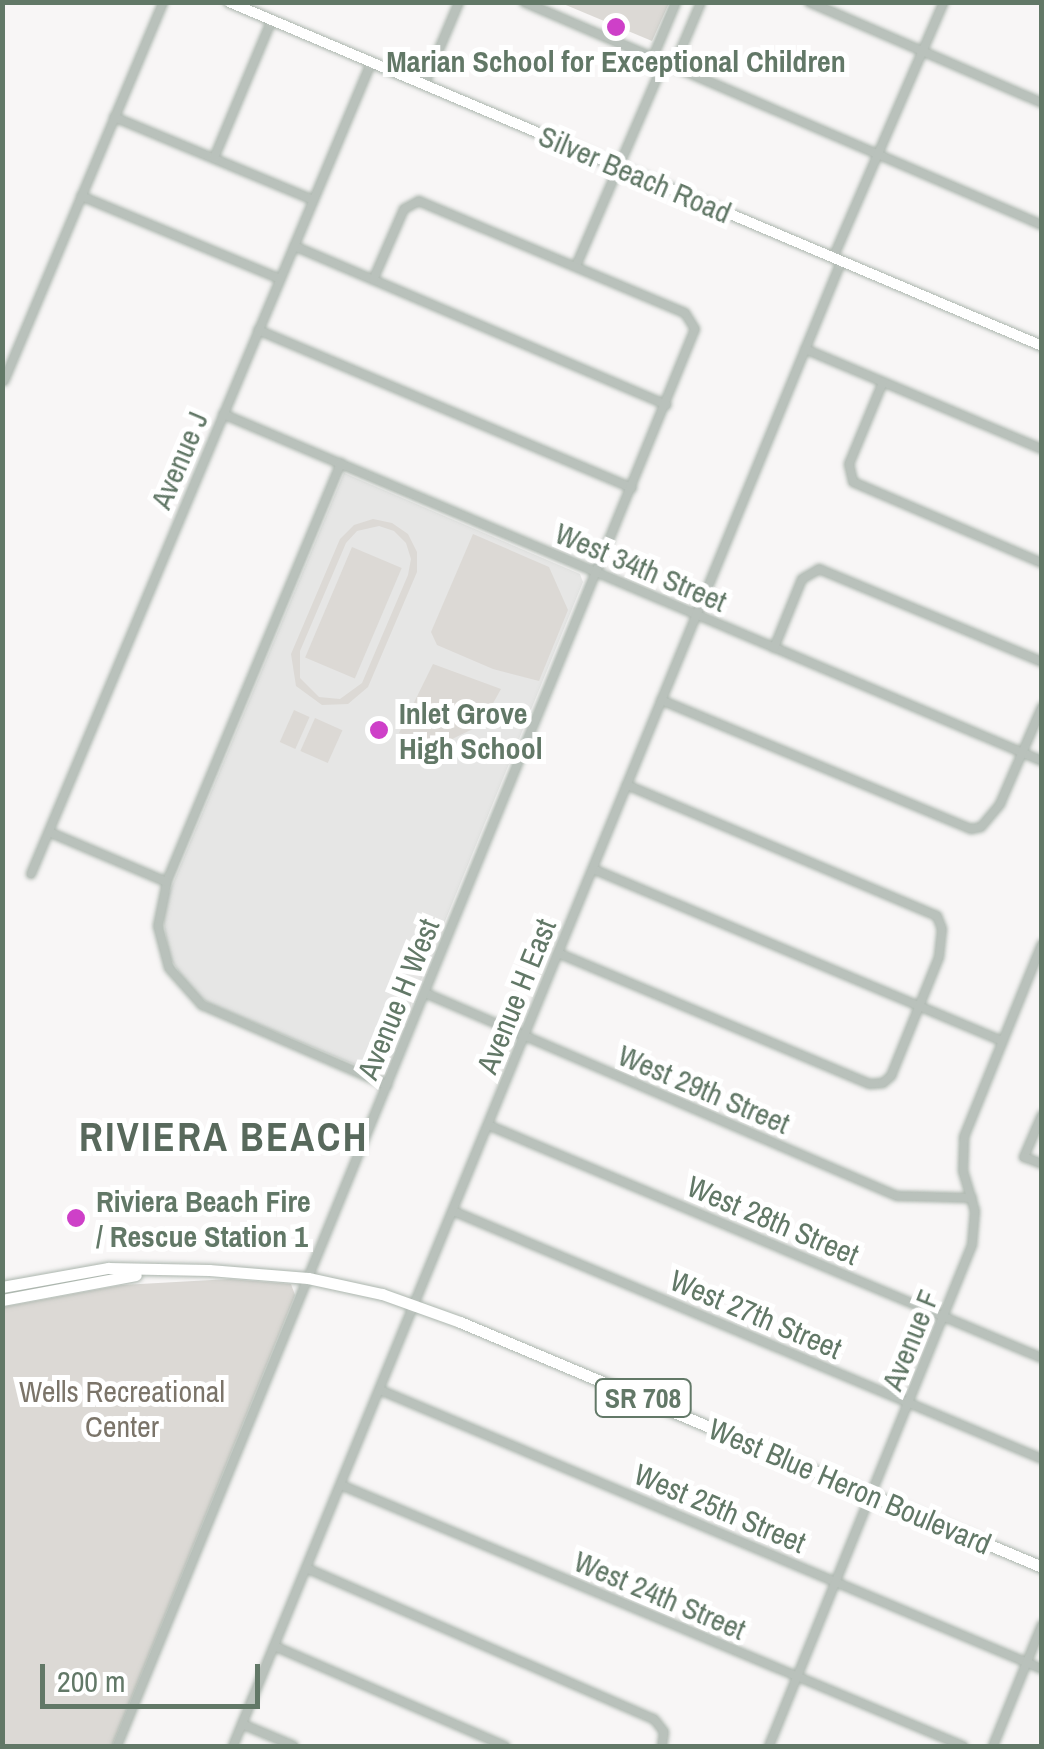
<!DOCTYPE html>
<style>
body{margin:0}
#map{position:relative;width:1044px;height:1749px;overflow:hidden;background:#f8f6f6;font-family:"Archivo Narrow",sans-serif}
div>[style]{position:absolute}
.built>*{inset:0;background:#e6e6e5}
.green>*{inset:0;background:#dcd9d5;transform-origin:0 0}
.roads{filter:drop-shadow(0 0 2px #acb6ae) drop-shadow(0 0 2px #acb6ae)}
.street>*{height:8px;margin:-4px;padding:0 4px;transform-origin:4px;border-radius:4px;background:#b9c1bb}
.secondary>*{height:10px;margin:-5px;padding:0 5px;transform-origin:5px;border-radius:5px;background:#fff}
.primary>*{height:11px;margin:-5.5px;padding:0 5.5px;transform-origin:5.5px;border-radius:5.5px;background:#fff}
.dots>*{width:28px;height:28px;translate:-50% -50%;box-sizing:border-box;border:5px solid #fff;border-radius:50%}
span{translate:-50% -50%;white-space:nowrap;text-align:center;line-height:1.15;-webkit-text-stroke:10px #fff;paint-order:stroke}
.shield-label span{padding:2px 8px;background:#fff;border:2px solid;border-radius:8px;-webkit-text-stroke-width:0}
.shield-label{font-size:28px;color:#627867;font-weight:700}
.poi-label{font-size:30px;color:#627867;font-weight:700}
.left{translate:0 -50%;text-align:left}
.street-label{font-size:30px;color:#627867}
.park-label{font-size:30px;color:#7b7469}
.district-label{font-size:40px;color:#58695c;font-weight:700;letter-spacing:2.5px}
.frame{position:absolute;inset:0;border:5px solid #627867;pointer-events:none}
.scale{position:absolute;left:40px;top:1664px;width:220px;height:45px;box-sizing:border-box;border:5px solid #627867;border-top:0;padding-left:12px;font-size:30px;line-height:35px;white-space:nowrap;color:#627867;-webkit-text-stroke:8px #fff;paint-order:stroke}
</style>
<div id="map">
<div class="built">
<div style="clip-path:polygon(344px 473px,580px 574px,583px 582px,382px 1076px,212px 1005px,191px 991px,169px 956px,162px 910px)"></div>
</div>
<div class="green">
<div style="clip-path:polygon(561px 3px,669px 2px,669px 3px,652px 41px)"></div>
<div style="clip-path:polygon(evenodd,373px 519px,392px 523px,408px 534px,417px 552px,417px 572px,368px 687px,348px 704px,322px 705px,296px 686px,291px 654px,340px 539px,354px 525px,373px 519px,379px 526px,394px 531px,406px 543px,411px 559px,408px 575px,362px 683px,340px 699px,319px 697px,300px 678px,300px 651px,346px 543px,357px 531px,379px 526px)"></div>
<div style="clip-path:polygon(473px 534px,549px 567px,568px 610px,539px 681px,493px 669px,437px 645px,431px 632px)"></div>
<div style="left:352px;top:547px;width:54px;height:120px;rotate:23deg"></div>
<div style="clip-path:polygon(433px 664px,501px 689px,481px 725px,448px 741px,431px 742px,399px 733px)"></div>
<div style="left:294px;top:710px;width:17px;height:35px;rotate:24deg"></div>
<div style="left:315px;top:718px;width:30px;height:36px;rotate:24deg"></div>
<div style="clip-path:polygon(230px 1279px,291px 1284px,295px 1295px,112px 1746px,3px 1746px,3px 1307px,122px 1285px)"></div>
</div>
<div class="roads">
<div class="street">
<div style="left:524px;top:2px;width:564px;rotate:23.29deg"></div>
<div style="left:809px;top:2px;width:254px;rotate:23.4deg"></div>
<div style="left:653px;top:57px;width:60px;rotate:-67.3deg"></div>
<div style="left:674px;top:66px;width:69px;rotate:-67.1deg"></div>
<div style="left:424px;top:85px;width:90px;rotate:-67.1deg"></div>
<div style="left:114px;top:117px;width:216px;rotate:22.6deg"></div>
<div style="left:214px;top:158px;width:147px;rotate:-67.3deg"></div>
<div style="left:81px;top:196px;width:216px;rotate:22.6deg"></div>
<div style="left:294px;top:246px;width:405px;rotate:23.1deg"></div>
<div style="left:833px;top:258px;width:279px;rotate:-66.6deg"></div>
<div style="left:576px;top:266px;width:222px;rotate:-66.7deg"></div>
<div style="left:258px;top:330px;width:406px;rotate:22.9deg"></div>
<div style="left:805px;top:349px;width:257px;rotate:22.9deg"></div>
<div style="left:4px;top:381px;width:411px;rotate:-67.2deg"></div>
<div style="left:883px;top:382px;width:89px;rotate:112.5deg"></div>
<div style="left:849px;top:464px;width:18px;rotate:77deg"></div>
<div style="left:853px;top:482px;width:206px;rotate:23.2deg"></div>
<div style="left:223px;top:414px;width:889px;rotate:22.96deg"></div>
<div style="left:341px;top:463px;width:454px;rotate:112.6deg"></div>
<div style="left:167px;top:882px;width:45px;rotate:101.6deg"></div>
<div style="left:158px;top:926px;width:43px;rotate:75.3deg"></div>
<div style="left:169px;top:968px;width:50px;rotate:48.3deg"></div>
<div style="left:202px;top:1005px;width:202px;rotate:23.4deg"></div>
<div style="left:774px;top:648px;width:74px;rotate:-67.9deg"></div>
<div style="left:802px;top:579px;width:20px;rotate:-30deg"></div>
<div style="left:819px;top:569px;width:242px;rotate:22.6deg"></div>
<div style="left:661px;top:700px;width:336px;rotate:22.6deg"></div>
<div style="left:971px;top:829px;width:10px;rotate:-11deg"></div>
<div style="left:981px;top:827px;width:30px;rotate:-50deg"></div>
<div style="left:1000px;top:804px;width:106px;rotate:-66.6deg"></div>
<div style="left:49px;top:832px;width:128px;rotate:23deg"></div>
<div style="left:593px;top:869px;width:444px;rotate:22.8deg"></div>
<div style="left:31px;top:874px;width:879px;rotate:-67.25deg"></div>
<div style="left:558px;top:953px;width:338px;rotate:22.8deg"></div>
<div style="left:870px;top:1084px;width:13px;rotate:-4deg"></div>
<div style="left:883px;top:1083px;width:11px;rotate:-41deg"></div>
<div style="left:891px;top:1076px;width:128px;rotate:-68deg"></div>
<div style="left:939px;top:957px;width:28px;rotate:-84deg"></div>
<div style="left:942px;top:929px;width:14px;rotate:-111deg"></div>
<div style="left:937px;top:916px;width:337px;rotate:-157.1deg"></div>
<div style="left:425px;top:993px;width:514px;rotate:23.27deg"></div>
<div style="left:897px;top:1196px;width:75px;rotate:1.5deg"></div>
<div style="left:1042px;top:1115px;width:46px;rotate:113.2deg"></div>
<div style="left:1024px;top:1157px;width:19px;rotate:21deg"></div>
<div style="left:488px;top:1125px;width:601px;rotate:22.81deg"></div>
<div style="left:453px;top:1211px;width:639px;rotate:22.83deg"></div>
<div style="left:380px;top:1390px;width:718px;rotate:22.85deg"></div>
<div style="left:341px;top:1485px;width:675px;rotate:22.76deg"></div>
<div style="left:306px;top:1568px;width:379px;rotate:23.5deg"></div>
<div style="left:654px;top:1719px;width:16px;rotate:52deg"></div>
<div style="left:664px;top:1732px;width:14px;rotate:98deg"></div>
<div style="left:274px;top:1646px;width:252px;rotate:23.4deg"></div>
<div style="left:242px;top:1724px;width:56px;rotate:22.9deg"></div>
<div style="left:117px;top:1746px;width:1530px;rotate:-67.81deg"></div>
<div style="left:695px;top:329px;width:19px;rotate:-122deg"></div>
<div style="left:685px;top:313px;width:289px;rotate:-157.2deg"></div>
<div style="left:419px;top:201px;width:17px;rotate:152deg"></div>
<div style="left:404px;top:209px;width:77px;rotate:113.6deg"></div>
<div style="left:233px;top:1746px;width:1604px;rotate:-67.72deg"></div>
<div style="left:769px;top:1746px;width:541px;rotate:-67.94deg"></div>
<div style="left:972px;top:1245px;width:34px;rotate:-85deg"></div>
<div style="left:975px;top:1211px;width:42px;rotate:-106.7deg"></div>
<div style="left:963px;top:1171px;width:34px;rotate:-88deg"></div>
<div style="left:964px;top:1137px;width:208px;rotate:-68deg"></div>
<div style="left:993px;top:1746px;width:131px;rotate:-68deg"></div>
</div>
<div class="secondary">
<div style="left:229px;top:2px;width:883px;rotate:22.93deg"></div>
</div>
<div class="primary">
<div style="left:2px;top:1287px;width:108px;rotate:-10.2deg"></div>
<div style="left:108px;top:1268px;width:101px;rotate:1.1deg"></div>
<div style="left:209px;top:1270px;width:99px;rotate:4.6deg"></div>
<div style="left:308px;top:1278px;width:76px;rotate:12.2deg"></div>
<div style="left:382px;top:1294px;width:83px;rotate:19.7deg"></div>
<div style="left:460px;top:1322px;width:631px;rotate:22.83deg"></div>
<div style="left:2px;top:1300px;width:136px;rotate:-10.6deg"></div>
</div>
</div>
<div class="dots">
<div style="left:616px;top:27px;background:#ce40c8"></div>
<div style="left:379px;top:730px;background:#ce40c8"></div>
<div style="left:76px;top:1218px;background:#ce40c8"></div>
</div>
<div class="shield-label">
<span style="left:643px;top:1398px">SR 708</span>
</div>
<div class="poi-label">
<span style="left:616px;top:61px">Marian School for Exceptional Children</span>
<span class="left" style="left:399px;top:730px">Inlet Grove<br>High School</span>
<span class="left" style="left:96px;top:1218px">Riviera Beach Fire<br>/ Rescue Station 1</span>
</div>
<div class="street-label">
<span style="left:635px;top:174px;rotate:23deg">Silver Beach Road</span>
<span style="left:179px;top:460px;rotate:-67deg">Avenue J</span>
<span style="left:641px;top:567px;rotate:23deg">West 34th Street</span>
<span style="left:516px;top:996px;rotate:-68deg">Avenue H East</span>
<span style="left:398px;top:999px;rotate:-68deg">Avenue H West</span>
<span style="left:704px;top:1089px;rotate:23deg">West 29th Street</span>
<span style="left:773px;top:1220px;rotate:23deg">West 28th Street</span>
<span style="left:756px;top:1314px;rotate:23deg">West 27th Street</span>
<span style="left:910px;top:1340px;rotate:-68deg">Avenue F</span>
<span style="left:850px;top:1486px;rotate:23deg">West Blue Heron Boulevard</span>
<span style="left:720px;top:1508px;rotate:23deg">West 25th Street</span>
<span style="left:660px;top:1595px;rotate:23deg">West 24th Street</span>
</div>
<div class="park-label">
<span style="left:122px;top:1408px">Wells Recreational<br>Center</span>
</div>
<div class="district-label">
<span style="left:224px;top:1137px">RIVIERA BEACH</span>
</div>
<div class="frame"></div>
<div class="scale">200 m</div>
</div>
